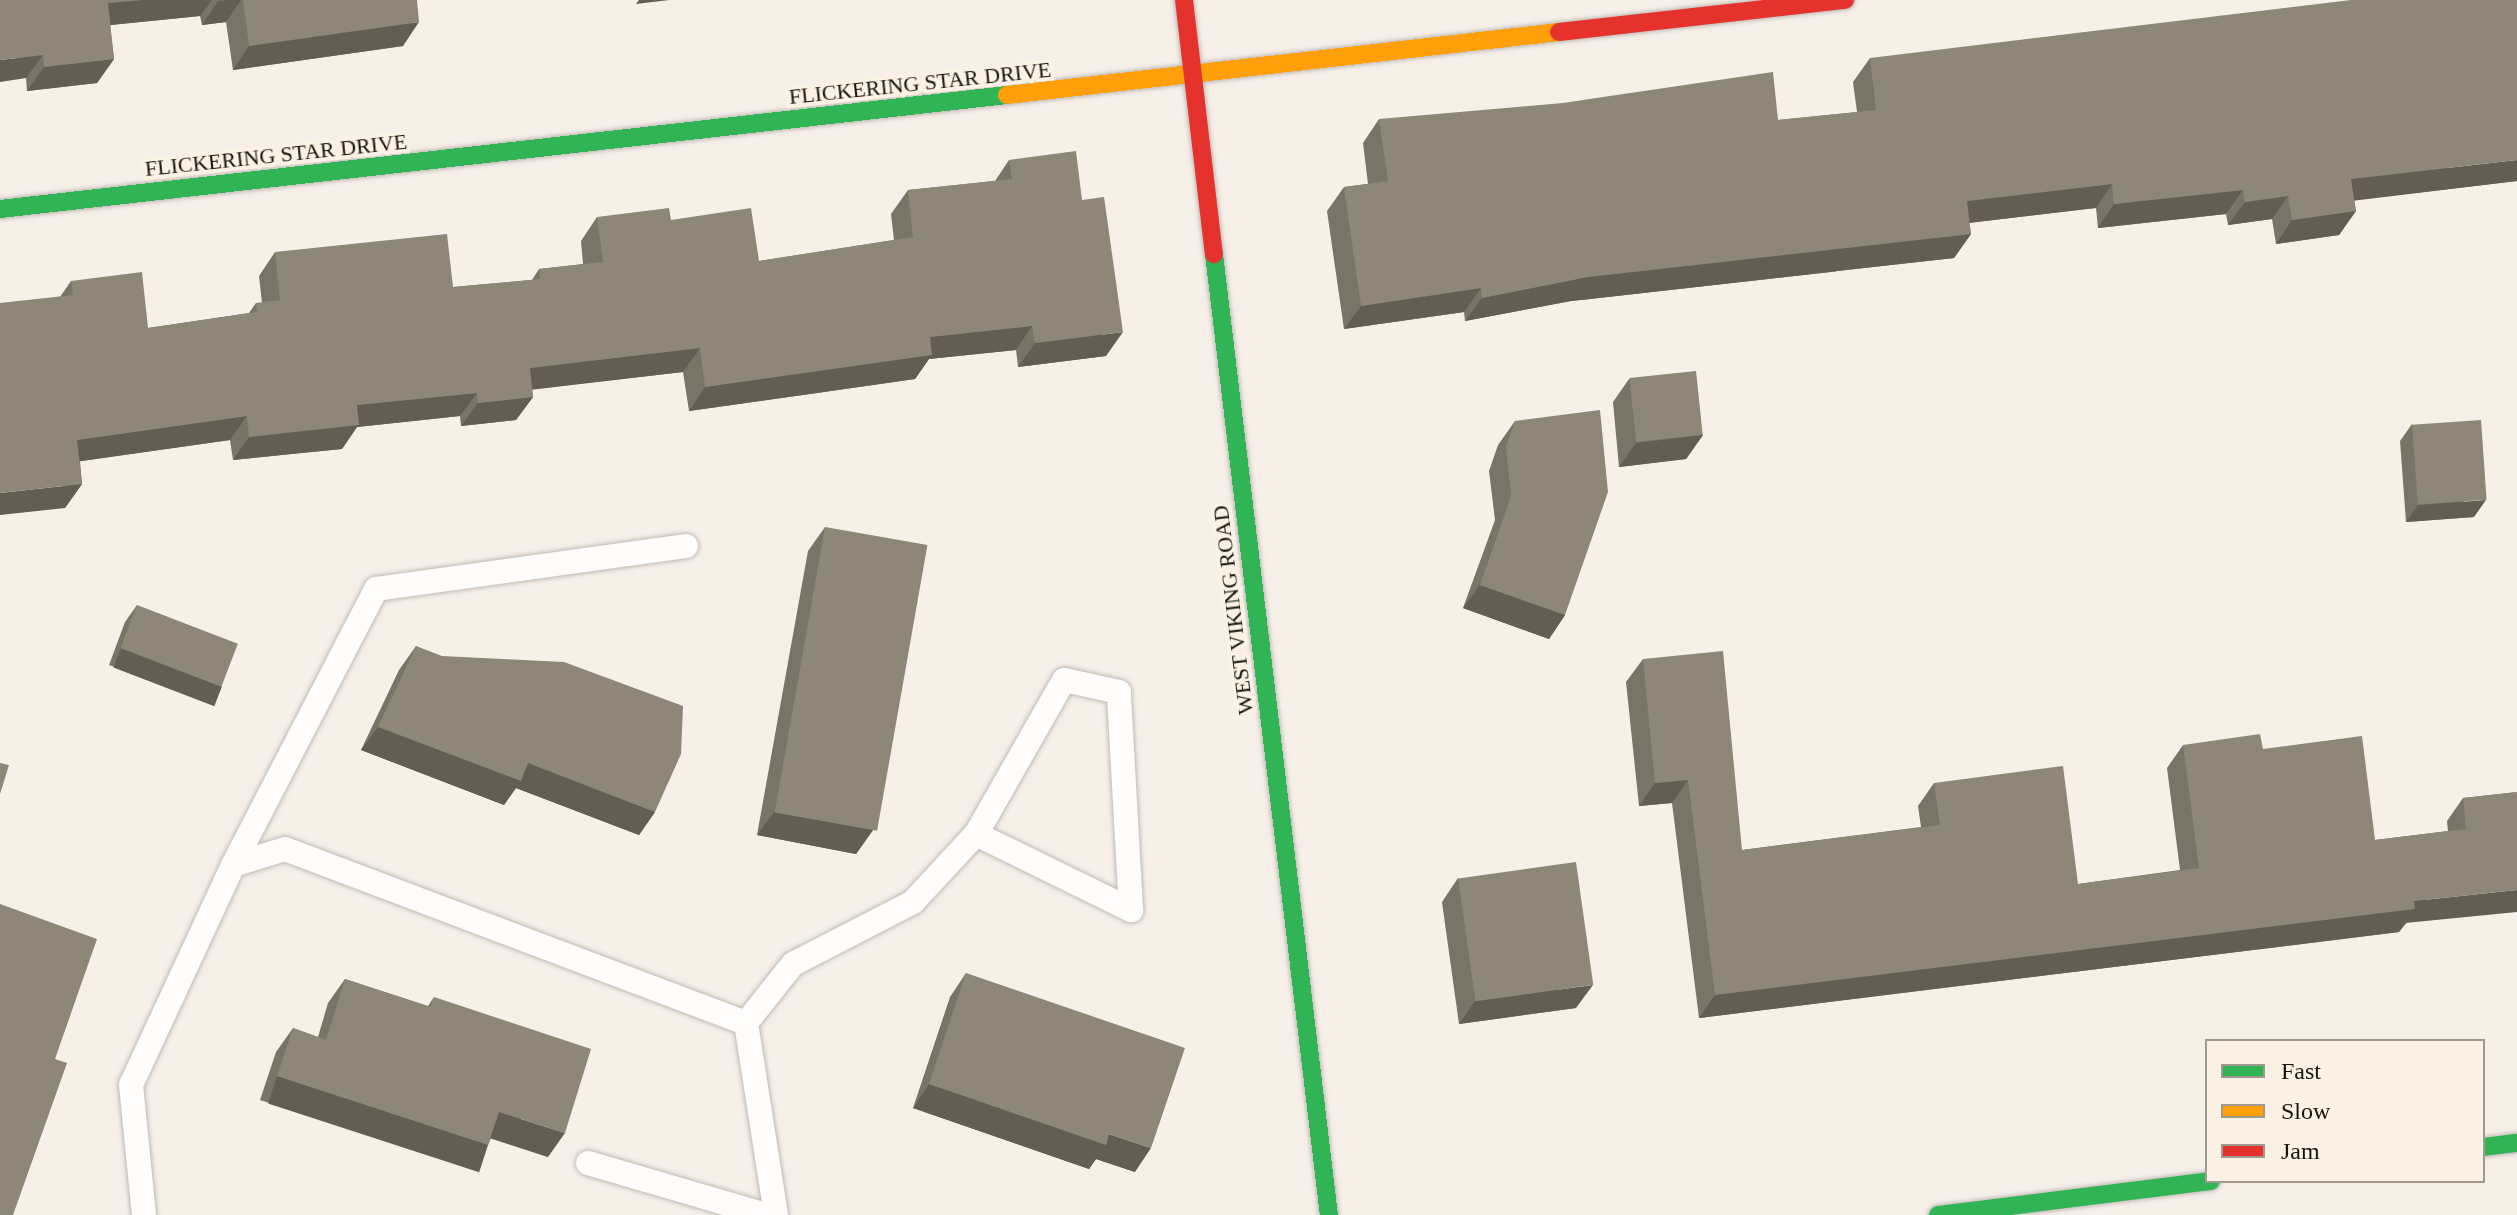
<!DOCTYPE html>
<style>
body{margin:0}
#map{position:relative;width:2517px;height:1215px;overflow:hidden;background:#f6f0e9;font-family:"Times New Roman",serif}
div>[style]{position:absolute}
.roads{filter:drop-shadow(0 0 2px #c0bbb5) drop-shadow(0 0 2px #c0bbb5)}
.lane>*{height:24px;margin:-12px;padding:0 12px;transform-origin:12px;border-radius:12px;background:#fefdfc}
.fast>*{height:18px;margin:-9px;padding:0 9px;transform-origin:9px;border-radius:9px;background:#30b455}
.slow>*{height:18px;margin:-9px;padding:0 9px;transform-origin:9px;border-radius:9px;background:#ff9f0a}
.jam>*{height:18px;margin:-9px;padding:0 9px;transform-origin:9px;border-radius:9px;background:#e5322d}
.wall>*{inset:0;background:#7a7367}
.shaded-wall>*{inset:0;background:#635e54;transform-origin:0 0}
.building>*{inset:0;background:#8e8678;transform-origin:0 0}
span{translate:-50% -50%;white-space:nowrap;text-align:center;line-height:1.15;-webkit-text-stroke:8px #fbf1e4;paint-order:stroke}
.street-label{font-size:22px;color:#181511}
.legend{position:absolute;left:2205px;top:1039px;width:280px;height:144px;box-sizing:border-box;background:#fbf1e4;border:2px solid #a09990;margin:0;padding:10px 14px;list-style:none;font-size:24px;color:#181511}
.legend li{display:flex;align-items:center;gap:16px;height:40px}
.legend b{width:40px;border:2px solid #a09990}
</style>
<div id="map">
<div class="roads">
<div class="lane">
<div style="left:233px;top:865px;width:311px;rotate:-62.6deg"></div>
<div style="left:376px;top:589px;width:313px;rotate:-7.9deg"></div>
<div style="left:746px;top:1023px;width:75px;rotate:-51.5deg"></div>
<div style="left:793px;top:964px;width:135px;rotate:-27.3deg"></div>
<div style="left:913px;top:902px;width:93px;rotate:-47.2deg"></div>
<div style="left:976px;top:834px;width:173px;rotate:26.1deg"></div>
<div style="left:1131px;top:910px;width:218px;rotate:-93.2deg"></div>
<div style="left:1119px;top:692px;width:56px;rotate:-167.7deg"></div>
<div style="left:1064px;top:680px;width:177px;rotate:119.7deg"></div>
<div style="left:588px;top:1163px;width:185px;rotate:16.3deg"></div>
<div style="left:144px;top:1215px;width:131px;rotate:-95.7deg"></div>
<div style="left:131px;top:1085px;width:242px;rotate:-65.1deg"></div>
<div style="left:233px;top:865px;width:54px;rotate:-17.1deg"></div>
<div style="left:285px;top:849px;width:493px;rotate:20.7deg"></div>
<div style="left:746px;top:1023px;width:194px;rotate:81.1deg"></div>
</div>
<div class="fast">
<div style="left:0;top:209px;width:1013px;rotate:-6.46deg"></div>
<div style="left:1214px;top:254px;width:968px;rotate:83.18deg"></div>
<div style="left:2483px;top:1147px;width:34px;rotate:-7deg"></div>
<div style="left:1938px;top:1215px;width:275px;rotate:-7.1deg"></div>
</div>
<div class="slow">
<div style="left:1007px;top:95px;width:556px;rotate:-6.51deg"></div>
</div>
<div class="jam">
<div style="left:1184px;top:0;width:256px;rotate:83.3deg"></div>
<div style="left:1559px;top:32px;width:288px;rotate:-6.4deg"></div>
</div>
</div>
<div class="wall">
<div style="clip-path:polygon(0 0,417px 0,403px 46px,233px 70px,226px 22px,202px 25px,200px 16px,110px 25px,114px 59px,97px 83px,27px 91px,26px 78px)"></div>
<div style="clip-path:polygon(1870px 58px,2517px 181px,2354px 200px,2356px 211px,2339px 235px,2276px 244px,2272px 219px,2228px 225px,2226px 214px,2098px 228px,2096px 208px,1969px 223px,1971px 234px,1954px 258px,1571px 301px,1465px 321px,1464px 312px,1344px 329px,1327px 211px,1344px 187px,1368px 184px,1363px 143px,1379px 119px,1778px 120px,1857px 112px,1853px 82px)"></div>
<div style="clip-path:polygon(1009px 160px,1082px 200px,1106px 356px,1018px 367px,1016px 350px,929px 359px,915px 379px,689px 411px,683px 372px,532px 389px,533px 397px,516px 420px,461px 426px,460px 416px,357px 427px,342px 449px,233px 460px,230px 440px,80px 461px,82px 484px,65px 508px,60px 297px,71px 281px,148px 328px,249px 313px,256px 303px,262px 303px,259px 276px,275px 252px,453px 287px,532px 280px,539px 269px,583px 264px,581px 241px,597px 217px,671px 220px,759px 261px,894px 240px,891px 214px,908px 190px,995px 181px)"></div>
<div style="clip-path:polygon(1629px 379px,1703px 435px,1686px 459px,1619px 467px,1613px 402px)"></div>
<div style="clip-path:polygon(1515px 421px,1565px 615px,1549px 639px,1463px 608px,1495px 520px,1489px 471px,1498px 445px)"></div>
<div style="clip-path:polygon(2412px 424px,2474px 517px,2406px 522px,2400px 441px)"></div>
<div style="clip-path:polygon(825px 527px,873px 830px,856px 854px,757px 835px,808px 551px)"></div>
<div style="clip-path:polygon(137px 605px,222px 686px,210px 703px,109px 665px,125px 622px)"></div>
<div style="clip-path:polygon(416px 646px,655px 812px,639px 835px,516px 788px,504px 805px,361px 750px,399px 670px)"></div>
<div style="clip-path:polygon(1643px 659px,1742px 850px,1921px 827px,1918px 806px,1934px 783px,2078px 884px,2180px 870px,2167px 768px,2183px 745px,2263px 749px,2375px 840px,2448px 831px,2447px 821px,2463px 798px,2517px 792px,2399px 932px,1699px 1018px,1672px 803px,1639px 806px,1626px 682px)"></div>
<div style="clip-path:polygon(1458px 878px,1576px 1008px,1459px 1024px,1442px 902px)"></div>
<div style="clip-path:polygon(966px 973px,1135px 1172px,1096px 1159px,1089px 1169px,913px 1108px,950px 997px)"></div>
<div style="clip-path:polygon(345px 979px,428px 1006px,434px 997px,548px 1157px,491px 1138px,488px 1145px,472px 1168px,260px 1100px,276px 1052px,293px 1028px,318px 1037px,328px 1003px)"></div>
</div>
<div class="shaded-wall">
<div style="clip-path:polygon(142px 0,212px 0,200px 16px,91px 27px,108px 3px)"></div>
<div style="clip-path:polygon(229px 0,241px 0,226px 22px,202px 25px,218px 1px)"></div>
<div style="clip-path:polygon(639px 0,669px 0,636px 4px)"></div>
<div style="clip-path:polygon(419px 22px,403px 46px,233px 70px,249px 46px)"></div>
<div style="clip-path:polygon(43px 55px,26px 78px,0 82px,0 60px)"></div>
<div style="clip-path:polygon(114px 59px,97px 83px,27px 91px,44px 67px)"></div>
<div style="clip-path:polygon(2517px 160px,2517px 181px,2335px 203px,2351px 179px)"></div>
<div style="clip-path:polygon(2112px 184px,2096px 208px,1950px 225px,1967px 201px)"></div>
<div style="clip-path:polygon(2243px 190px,2226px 214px,2098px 228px,2114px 204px)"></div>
<div style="clip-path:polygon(2288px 196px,2272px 219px,2228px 225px,2245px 202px)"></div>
<div style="clip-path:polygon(2356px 211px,2339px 235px,2276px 244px,2292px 220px)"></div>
<div style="clip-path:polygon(1971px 234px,1954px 258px,1571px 301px,1465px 321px,1482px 298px,1588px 277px)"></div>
<div style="clip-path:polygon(1481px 288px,1464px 312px,1344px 329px,1361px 306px)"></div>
<div style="clip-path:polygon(1032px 326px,1016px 350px,929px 359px,915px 379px,689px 411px,705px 387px,930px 337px)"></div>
<div style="clip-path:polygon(1123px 332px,1106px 356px,1018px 367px,1035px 343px)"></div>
<div style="clip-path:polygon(700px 348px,683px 372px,513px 392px,530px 368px)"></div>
<div style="clip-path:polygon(477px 393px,460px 416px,357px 427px,342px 449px,233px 460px,249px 437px,357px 405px)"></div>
<div style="clip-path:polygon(533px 397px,516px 420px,461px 426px,478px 403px)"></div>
<div style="clip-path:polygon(247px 416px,230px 440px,61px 464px,77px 440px)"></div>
<div style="clip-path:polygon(1703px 435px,1686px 459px,1619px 467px,1636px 443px)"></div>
<div style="clip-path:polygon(82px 484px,65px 508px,0 515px,0 493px)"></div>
<div style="clip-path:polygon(2486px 500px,2474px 517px,2406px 522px,2418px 505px)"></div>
<div style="clip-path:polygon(1480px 585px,1565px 615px,1549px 639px,1463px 608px)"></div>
<div style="left:121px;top:648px;width:108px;height:21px;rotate:21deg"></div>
<div style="clip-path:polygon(378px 727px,528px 763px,655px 812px,639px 835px,516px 788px,504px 805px,361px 750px)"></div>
<div style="clip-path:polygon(1688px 780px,1672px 803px,1639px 806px,1655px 783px)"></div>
<div style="clip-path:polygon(774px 812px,873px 830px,856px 854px,757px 835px)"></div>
<div style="clip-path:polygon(2517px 890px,2517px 912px,2405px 923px,2399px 932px,1699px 1018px,1715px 995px,2414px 901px)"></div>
<div style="clip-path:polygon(1593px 985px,1576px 1008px,1459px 1024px,1475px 1001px)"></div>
<div style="left:277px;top:1076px;width:222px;height:29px;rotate:18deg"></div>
<div style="clip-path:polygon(929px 1084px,1109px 1134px,1151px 1148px,1135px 1172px,1096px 1159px,1089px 1169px,913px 1108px)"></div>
<div style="clip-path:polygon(499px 1112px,565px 1133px,548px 1157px,483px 1136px)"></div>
</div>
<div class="building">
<div style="clip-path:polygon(0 0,142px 0,108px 3px,114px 59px,44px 67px,43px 55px,0 60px)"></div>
<div style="clip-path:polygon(243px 0,417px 0,419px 22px,249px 46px)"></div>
<div style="clip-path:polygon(2351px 0,2517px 0,2517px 160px,2351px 179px,2356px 211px,2292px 220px,2288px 196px,2245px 202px,2243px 190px,2114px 204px,2112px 184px,1967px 201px,1971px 234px,1588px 277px,1482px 298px,1481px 288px,1361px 306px,1344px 187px,1388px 181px,1379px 119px,1563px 103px,1773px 72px,1778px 120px,1876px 110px,1870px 58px)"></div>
<div style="clip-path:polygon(1076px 151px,1082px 200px,1104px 197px,1123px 332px,1035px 343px,1032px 326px,930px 337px,932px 355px,705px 387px,700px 348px,530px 368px,533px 397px,478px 403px,477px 393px,357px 405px,359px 425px,249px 437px,247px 416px,77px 440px,82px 484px,0 493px,0 303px,73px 295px,71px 281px,142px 272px,148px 328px,257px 312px,256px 303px,280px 300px,275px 252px,447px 234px,453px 287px,540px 279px,539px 269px,603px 262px,597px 217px,669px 208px,671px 220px,751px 208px,759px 261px,913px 237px,908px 190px,1012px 179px,1009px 160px)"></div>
<div style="left:1696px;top:371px;width:64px;height:67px;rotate:84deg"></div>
<div style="clip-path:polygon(1600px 410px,1608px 492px,1565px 615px,1480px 585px,1511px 496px,1506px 447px,1515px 421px)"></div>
<div style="left:2481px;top:420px;width:80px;height:69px;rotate:86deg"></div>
<div style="left:825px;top:527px;width:104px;height:290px;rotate:10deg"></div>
<div style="left:137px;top:605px;width:108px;height:46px;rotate:21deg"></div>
<div style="clip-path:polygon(416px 646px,442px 656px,564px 662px,683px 706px,681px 754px,655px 812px,528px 763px,521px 781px,378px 727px)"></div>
<div style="clip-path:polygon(1723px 651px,1742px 850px,1940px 825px,1934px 783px,2063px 766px,2078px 884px,2199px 868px,2183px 745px,2260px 734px,2263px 749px,2362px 736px,2375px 840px,2466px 829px,2463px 798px,2517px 792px,2517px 890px,2414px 901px,2415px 909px,1715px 995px,1688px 780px,1655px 783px,1643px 659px)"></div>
<div style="clip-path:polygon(0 763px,9px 765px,0 794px)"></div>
<div style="left:1576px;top:862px;width:124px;height:119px;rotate:82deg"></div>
<div style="clip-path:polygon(0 904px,97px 939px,55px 1059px,67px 1063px,13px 1215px,0 1215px)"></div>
<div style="clip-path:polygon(966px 973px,1185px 1048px,1151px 1148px,1109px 1134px,1106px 1145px,929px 1084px)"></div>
<div style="clip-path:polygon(345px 979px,430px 1007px,434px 997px,591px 1049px,565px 1133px,499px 1112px,488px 1145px,277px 1076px,293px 1028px,326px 1040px)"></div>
</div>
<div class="street-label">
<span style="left:920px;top:83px;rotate:-6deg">FLICKERING STAR DRIVE</span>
<span style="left:276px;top:155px;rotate:-6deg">FLICKERING STAR DRIVE</span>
<span style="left:1233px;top:610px;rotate:-97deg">WEST VIKING ROAD</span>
</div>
<ul class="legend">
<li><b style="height:10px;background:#30b455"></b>Fast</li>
<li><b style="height:10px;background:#ff9f0a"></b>Slow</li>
<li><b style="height:10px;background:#e5322d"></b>Jam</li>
</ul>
</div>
